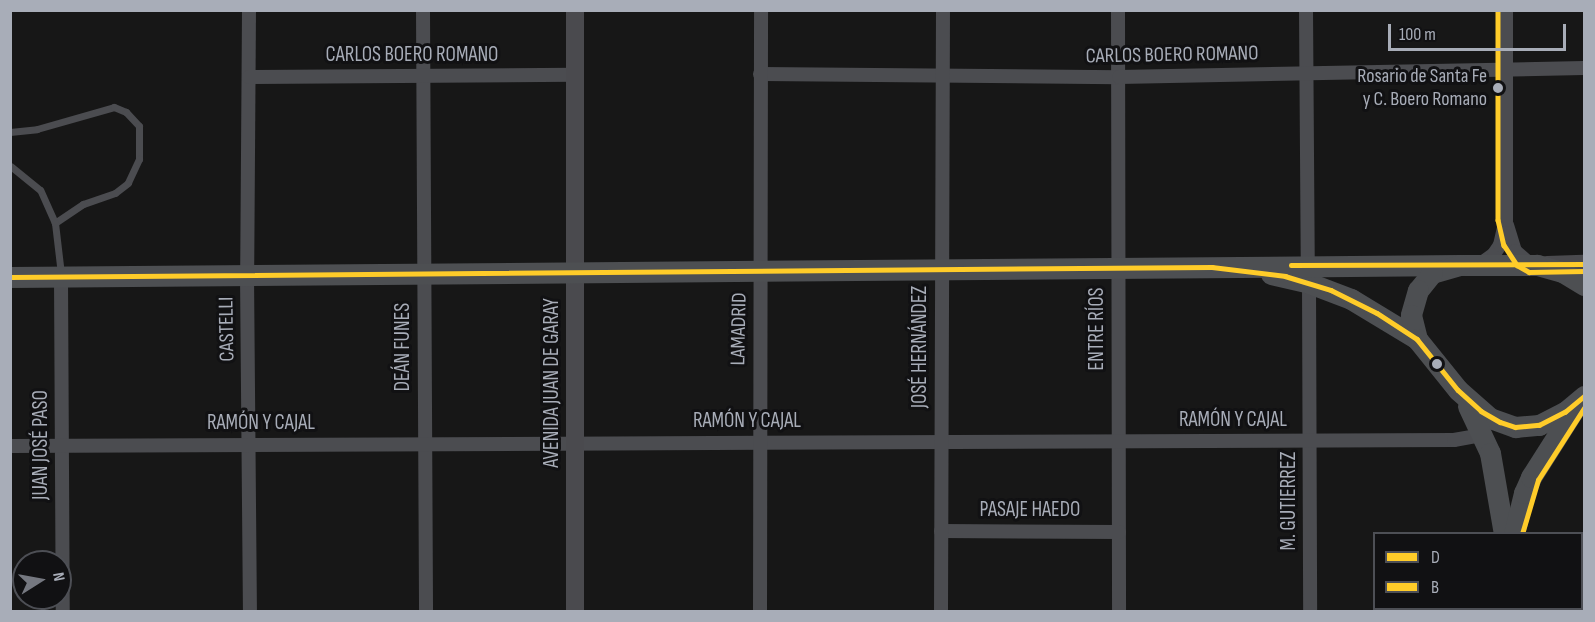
<!DOCTYPE html>
<meta charset="utf-8">
<style>
body{margin:0}
#map{position:relative;width:1595px;height:622px;overflow:hidden;background:#171717;font-family:"Sofia Sans Condensed",sans-serif}
div>[style]{position:absolute}
.lane>*{height:7px;margin:-3.5px;padding:0 3.5px;transform-origin:3.5px;border-radius:3.5px;background:#4b4c50}
.street>*{height:14px;margin:-7px;padding:0 7px;transform-origin:7px;border-radius:7px;background:#4b4c50}
.secondary>*{height:18px;margin:-9px;padding:0 9px;transform-origin:9px;border-radius:9px;background:#4a4a4e}
.primary>*{height:21px;margin:-10.5px;padding:0 10.5px;transform-origin:10.5px;border-radius:10.5px;background:#4d4f52}
.bus-1>*{height:4.5px;margin:-2.25px;padding:0 2.25px;transform-origin:2.25px;border-radius:2.25px;background:#ffcc29}
.bus-2>*{height:4.5px;margin:-2.25px;padding:0 2.25px;transform-origin:2.25px;border-radius:2.25px;background:#ffcc29}
.dots>*{width:16px;height:16px;translate:-50% -50%;box-sizing:border-box;border:3px solid #111113;border-radius:50%}
span{translate:-50% -50%;white-space:nowrap;text-align:center;line-height:1.15;-webkit-text-stroke:6px #111113;paint-order:stroke}
.bus-label{font-size:20px;color:#a8adb8}
.right{translate:-100% -50%;text-align:right}
.street-label{font-size:21px;color:#a8adb8}
.frame{position:absolute;inset:0;border:12px solid #a8adb8;pointer-events:none}
.legend{position:absolute;left:1373px;top:532px;width:210px;height:78px;box-sizing:border-box;background:#111113;border:2px solid #4d4f55;margin:0;padding:8px 10px;list-style:none;font-size:18px;color:#a8adb8}
.legend li{display:flex;align-items:center;gap:12px;height:30px}
.legend b{width:30px;border:2px solid #4d4f55}
.north{position:absolute;left:12px;top:550px;width:60px;height:60px;box-sizing:border-box;background:#111113;border:2px solid #4d4f55;border-radius:50%;rotate:79deg;font-size:16px;font-weight:700;line-height:24px;text-align:center;color:#a8adb8}
.north::after{content:'';display:block;margin:auto;width:21px;height:27px;background:#757880;clip-path:polygon(50% 0,100% 100%,50% 72%,0 100%)}
.scale{position:absolute;left:1388px;top:24px;width:178px;height:27px;box-sizing:border-box;border:3px solid #a8adb8;border-top:0;padding-left:8px;font-size:18px;line-height:21px;white-space:nowrap;color:#a8adb8;-webkit-text-stroke:4px #111113;paint-order:stroke}
</style>
<div id="map">
<div class="lane">
<div style="left:10px;top:132px;width:27px;rotate:-6deg"></div>
<div style="left:37px;top:129px;width:80px;rotate:-15.9deg"></div>
<div style="left:114px;top:107px;width:13px;rotate:23deg"></div>
<div style="left:126px;top:112px;width:19px;rotate:47deg"></div>
<div style="left:139px;top:126px;width:33px;rotate:90deg"></div>
<div style="left:139px;top:159px;width:26px;rotate:115deg"></div>
<div style="left:128px;top:183px;width:16px;rotate:142deg"></div>
<div style="left:115px;top:193px;width:34px;rotate:161deg"></div>
<div style="left:83px;top:204px;width:34px;rotate:146deg"></div>
<div style="left:55px;top:223px;width:36px;rotate:-114deg"></div>
<div style="left:40px;top:190px;width:38px;rotate:-141deg"></div>
<div style="left:55px;top:223px;width:51px;rotate:83.3deg"></div>
</div>
<div class="street">
<div style="left:249px;top:10px;width:265px;rotate:90.4deg"></div>
<div style="left:247px;top:275px;width:337px;rotate:89.5deg"></div>
<div style="left:423px;top:10px;width:602px;rotate:89.71deg"></div>
<div style="left:1118px;top:10px;width:602px;rotate:89.9deg"></div>
<div style="left:1306px;top:10px;width:255px;rotate:89.6deg"></div>
<div style="left:760px;top:74px;width:359px;rotate:0.5deg"></div>
<div style="left:1119px;top:77px;width:465px;rotate:-1.1deg"></div>
<div style="left:249px;top:77px;width:326px;rotate:-0.4deg"></div>
<div style="left:1507px;top:225px;width:27px;rotate:73deg"></div>
<div style="left:1515px;top:251px;width:21px;rotate:41deg"></div>
<div style="left:1479px;top:265px;width:19px;rotate:-36deg"></div>
<div style="left:1494px;top:254px;width:11px;rotate:-56deg"></div>
<div style="left:1500px;top:245px;width:26px;rotate:-77deg"></div>
<div style="left:1506px;top:220px;width:210px;rotate:-90deg"></div>
<div style="left:61px;top:278px;width:334px;rotate:89.7deg"></div>
<div style="left:1309px;top:283px;width:329px;rotate:89.8deg"></div>
<div style="left:10px;top:446px;width:1444px;rotate:-0.24deg"></div>
<div style="left:1454px;top:440px;width:29px;rotate:-10deg"></div>
<div style="left:941px;top:531px;width:178px;rotate:0.3deg"></div>
<div style="left:760px;top:612px;width:602px;rotate:-89.9deg"></div>
<div style="left:941px;top:612px;width:602px;rotate:-89.81deg"></div>
</div>
<div class="secondary">
<div style="left:575px;top:10px;width:602px;rotate:90deg"></div>
<div style="left:1547px;top:265px;width:37px;rotate:-2deg"></div>
</div>
<div class="primary">
<div style="left:1271px;top:274px;width:39px;rotate:13deg"></div>
<div style="left:1309px;top:283px;width:45px;rotate:20.9deg"></div>
<div style="left:1351px;top:299px;width:77px;rotate:31.2deg"></div>
<div style="left:10px;top:277px;width:1450px;rotate:-0.47deg"></div>
<div style="left:1584px;top:285px;width:26px;rotate:-149deg"></div>
<div style="left:1562px;top:272px;width:26px;rotate:-164deg"></div>
<div style="left:1537px;top:265px;width:77px;rotate:180deg"></div>
<div style="left:1460px;top:265px;width:29px;rotate:164deg"></div>
<div style="left:1432px;top:273px;width:22px;rotate:129deg"></div>
<div style="left:1418px;top:290px;width:26px;rotate:106deg"></div>
<div style="left:1411px;top:315px;width:25px;rotate:76deg"></div>
<div style="left:1417px;top:339px;width:65px;rotate:51.2deg"></div>
<div style="left:1458px;top:390px;width:43px;rotate:41.2deg"></div>
<div style="left:1490px;top:418px;width:27px;rotate:20deg"></div>
<div style="left:1515px;top:427px;width:24px;rotate:-5deg"></div>
<div style="left:1539px;top:425px;width:29px;rotate:-27deg"></div>
<div style="left:1565px;top:412px;width:25px;rotate:-40deg"></div>
<div style="left:1468px;top:406px;width:52px;rotate:64.9deg"></div>
<div style="left:1490px;top:453px;width:82px;rotate:80.2deg"></div>
<div style="left:1514px;top:534px;width:42px;rotate:-76.3deg"></div>
<div style="left:1524px;top:493px;width:17px;rotate:-66deg"></div>
<div style="left:1531px;top:477px;width:78px;rotate:-57.5deg"></div>
<div style="left:1509px;top:608px;width:4px;rotate:90deg"></div>
</div>
<div class="bus-1">
<div style="left:1291px;top:265px;width:293px;rotate:-0.2deg"></div>
<div style="left:10px;top:277px;width:1202px;rotate:-0.48deg"></div>
<div style="left:1212px;top:267px;width:74px;rotate:7deg"></div>
<div style="left:1285px;top:276px;width:48px;rotate:16.9deg"></div>
<div style="left:1331px;top:290px;width:51px;rotate:26.6deg"></div>
<div style="left:1377px;top:313px;width:48px;rotate:33deg"></div>
<div style="left:1417px;top:339px;width:65px;rotate:51.2deg"></div>
<div style="left:1458px;top:390px;width:31px;rotate:42deg"></div>
<div style="left:1481px;top:411px;width:22px;rotate:30deg"></div>
<div style="left:1500px;top:422px;width:16px;rotate:18deg"></div>
<div style="left:1515px;top:427px;width:24px;rotate:-5deg"></div>
<div style="left:1539px;top:425px;width:29px;rotate:-27deg"></div>
<div style="left:1565px;top:412px;width:25px;rotate:-40deg"></div>
</div>
<div class="bus-2">
<div style="left:1498px;top:10px;width:210px;rotate:90deg"></div>
<div style="left:1498px;top:220px;width:26px;rotate:77deg"></div>
<div style="left:1504px;top:245px;width:24px;rotate:57deg"></div>
<div style="left:1517px;top:265px;width:14px;rotate:30deg"></div>
<div style="left:1529px;top:272px;width:55px;rotate:-1deg"></div>
<div style="left:1522px;top:534px;width:56px;rotate:-73.5deg"></div>
<div style="left:1538px;top:480px;width:85px;rotate:-57.4deg"></div>
</div>
<div class="dots">
<div style="left:1498px;top:88px;background:#a8adb8"></div>
<div style="left:1437px;top:364px;background:#a8adb8"></div>
</div>
<div class="bus-label">
<span class="right" style="left:1487px;top:88px">Rosario de Santa Fe<br>y C. Boero Romano</span>
</div>
<div class="street-label">
<span style="left:412px;top:55px">CARLOS BOERO ROMANO</span>
<span style="left:1172px;top:55px;rotate:-1deg">CARLOS BOERO ROMANO</span>
<span style="left:227px;top:329px;rotate:-91deg">CASTELLI</span>
<span style="left:739px;top:329px;rotate:-89deg">LAMADRID</span>
<span style="left:1097px;top:329px;rotate:-90deg">ENTRE RÍOS</span>
<span style="left:403px;top:347px;rotate:-90deg">DEÁN FUNES</span>
<span style="left:920px;top:347px;rotate:-90deg">JOSÉ HERNÁNDEZ</span>
<span style="left:552px;top:383px;rotate:-90deg">AVENIDA JUAN DE GARAY</span>
<span style="left:1233px;top:420px">RAMÓN Y CAJAL</span>
<span style="left:747px;top:421px">RAMÓN Y CAJAL</span>
<span style="left:261px;top:423px">RAMÓN Y CAJAL</span>
<span style="left:41px;top:445px;rotate:-90deg">JUAN JOSÉ PASO</span>
<span style="left:1289px;top:501px;rotate:-90deg">M. GUTIERREZ</span>
<span style="left:1030px;top:510px">PASAJE HAEDO</span>
</div>
<div class="frame"></div>
<ul class="legend">
<li><b style="height:8px;background:#ffcc29"></b>D</li>
<li><b style="height:8px;background:#ffcc29"></b>B</li>
</ul>
<div class="north">N</div>
<div class="scale">100 m</div>
</div>
